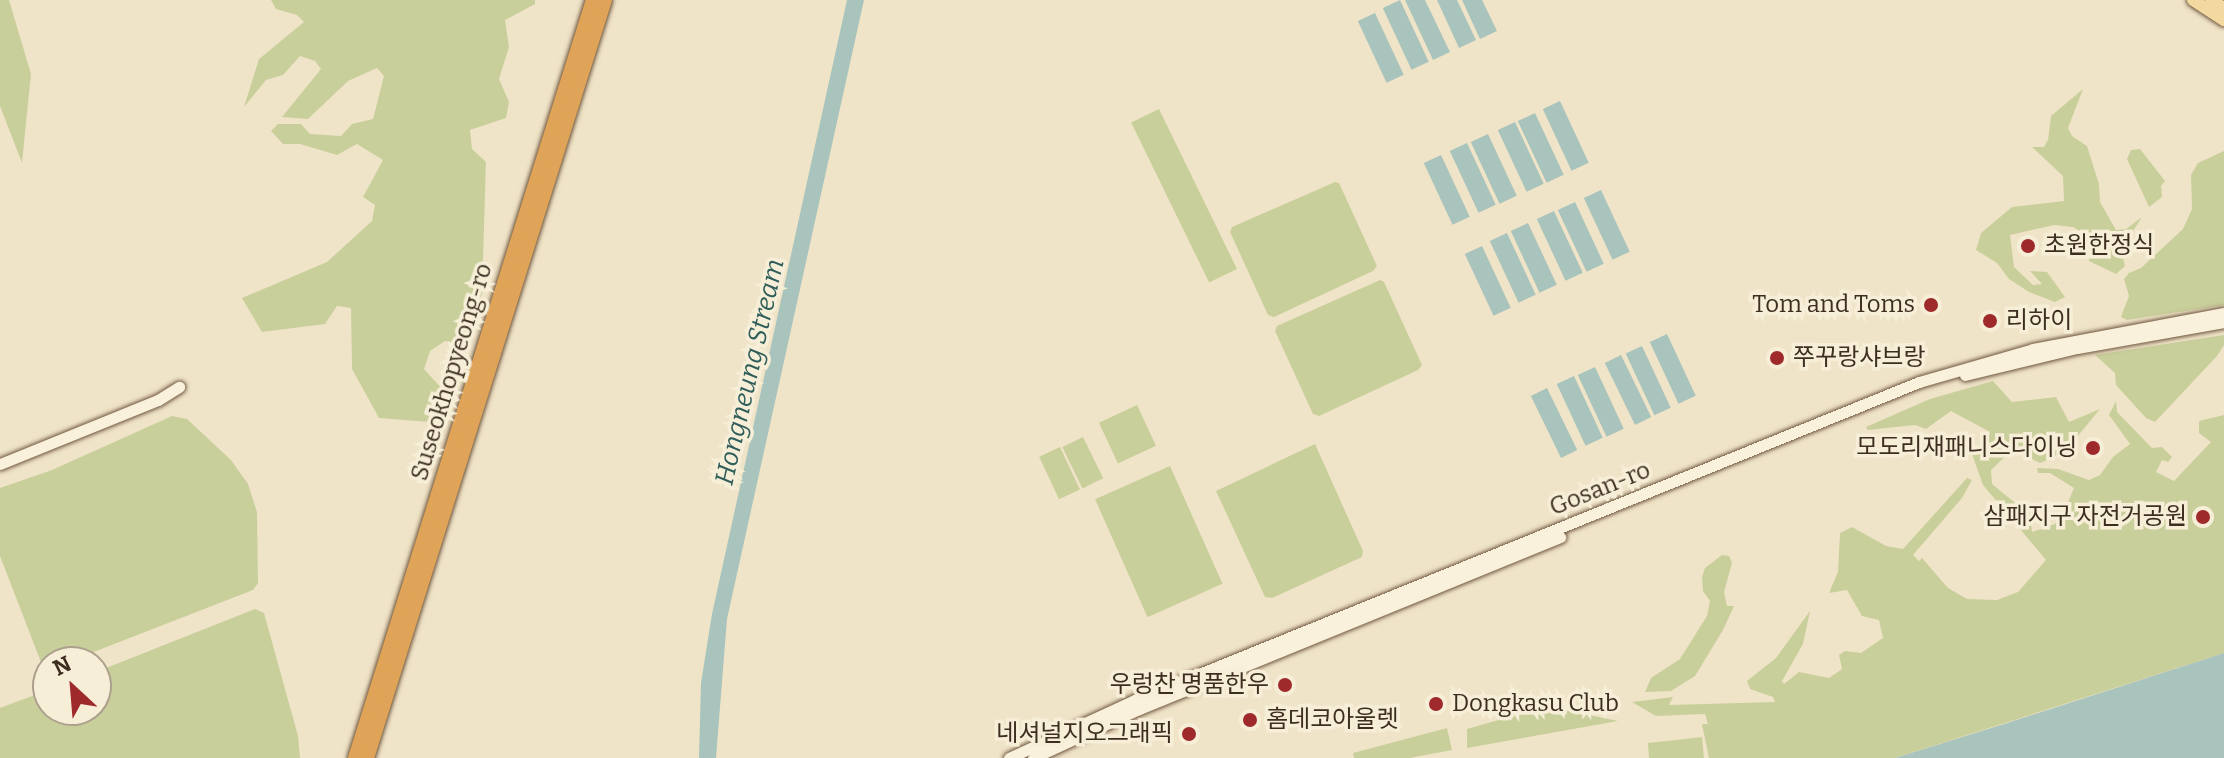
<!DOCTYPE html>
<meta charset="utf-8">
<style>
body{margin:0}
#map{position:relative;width:2224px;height:758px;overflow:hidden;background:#f0e4c8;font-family:Bitter,"Noto Sans KR",serif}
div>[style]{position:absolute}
.green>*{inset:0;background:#c9cf9b;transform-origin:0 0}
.water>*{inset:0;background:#a9c4bc;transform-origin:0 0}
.roads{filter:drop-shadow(0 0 2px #6f573f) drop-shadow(0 0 2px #6f573f)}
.secondary>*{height:11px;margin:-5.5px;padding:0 5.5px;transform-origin:5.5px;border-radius:5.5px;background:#faf1dc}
.primary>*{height:12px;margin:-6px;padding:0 6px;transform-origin:6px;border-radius:6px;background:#f3d9a0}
.highway>*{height:14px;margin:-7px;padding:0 7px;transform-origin:7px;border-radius:7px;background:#e0a458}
.dots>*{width:22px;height:22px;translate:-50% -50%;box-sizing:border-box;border:4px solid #f7eed8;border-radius:50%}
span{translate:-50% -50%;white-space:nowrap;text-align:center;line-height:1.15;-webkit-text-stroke:7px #f7eed8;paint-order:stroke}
.poi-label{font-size:24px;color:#3d2e20}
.left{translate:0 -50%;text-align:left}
.right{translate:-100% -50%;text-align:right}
.street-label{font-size:24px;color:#3d2e20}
.water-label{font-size:26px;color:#2f5d5a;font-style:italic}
.north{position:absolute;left:32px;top:646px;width:80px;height:80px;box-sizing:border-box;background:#f7eed8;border:2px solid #ada18e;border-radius:50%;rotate:334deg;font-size:22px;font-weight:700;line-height:32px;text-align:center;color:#3d2e20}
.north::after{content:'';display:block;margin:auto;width:28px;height:36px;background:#9e2a2b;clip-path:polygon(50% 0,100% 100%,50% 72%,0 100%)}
</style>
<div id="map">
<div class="green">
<div style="clip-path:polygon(0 0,9px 0,31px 74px,22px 163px,0 106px)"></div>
<div style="clip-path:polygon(271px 0,535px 0,535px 4px,505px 20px,509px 47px,499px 79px,509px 102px,506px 118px,470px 130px,472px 149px,486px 162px,482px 294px,464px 344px,445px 341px,430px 351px,424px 369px,446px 393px,431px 422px,379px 418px,352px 369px,351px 308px,337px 306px,325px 324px,262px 332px,242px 298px,327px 262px,372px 221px,375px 205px,363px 197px,383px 160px,357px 144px,337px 155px,300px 144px,283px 144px,271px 131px,278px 124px,301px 124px,310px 134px,341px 136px,352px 124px,373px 119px,384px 76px,377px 68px,348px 81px,308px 119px,282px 117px,321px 69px,315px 61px,300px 56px,283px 75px,266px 80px,244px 107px,259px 59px,304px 22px,297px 15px,276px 9px)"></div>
<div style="clip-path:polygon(2083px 89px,2068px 128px,2072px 136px,2087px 146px,2099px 184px,2100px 202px,2116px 230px,2126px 229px,2142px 217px,2121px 250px,2125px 266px,2116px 274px,2089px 261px,2090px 250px,2083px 233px,2073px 227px,2054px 225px,2010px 235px,2014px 267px,2033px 285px,2042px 284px,2030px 271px,2047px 272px,2065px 297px,2055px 302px,2029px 292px,2009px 279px,1997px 263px,1976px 250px,1981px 233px,2012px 207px,2064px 201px,2063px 176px,2032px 147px,2044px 147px,2048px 140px,2051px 116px)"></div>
<div style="left:1159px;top:109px;width:178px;height:31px;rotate:64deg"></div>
<div style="clip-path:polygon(2140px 149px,2165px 181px,2161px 186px,2162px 197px,2149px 207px,2127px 159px,2131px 150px)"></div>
<div style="clip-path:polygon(2224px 151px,2224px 305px,2127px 320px,2121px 317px,2129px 296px,2124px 279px,2129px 273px,2141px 268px,2183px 229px,2192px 209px,2191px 175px,2198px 163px)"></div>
<div style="clip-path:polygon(1335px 182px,1339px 183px,1377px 266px,1373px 271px,1274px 317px,1268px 315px,1230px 232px,1232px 227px)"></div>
<div style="clip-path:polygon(1380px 280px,1384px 282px,1422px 365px,1418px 370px,1319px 416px,1313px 414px,1275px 331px,1277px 326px)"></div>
<div style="clip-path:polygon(2224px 335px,2224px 345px,2217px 356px,2155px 422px,2146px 418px,2116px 385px,2115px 373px,2095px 355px)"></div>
<div style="clip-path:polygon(1993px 381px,2012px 402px,2056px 397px,2069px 422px,2100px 409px,2068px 448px,2050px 459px,2040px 463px,2012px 450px,1991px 470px,1992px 484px,2030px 515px,2032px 532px,2055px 524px,2063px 514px,2074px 488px,2050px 473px,2038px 473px,2037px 468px,2058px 469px,2089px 480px,2100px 475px,2113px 457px,2130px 444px,2109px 415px,2116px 401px,2117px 412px,2152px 448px,2162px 447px,2172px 457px,2168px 462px,2162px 460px,2156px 472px,2174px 481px,2211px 442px,2199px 433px,2199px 421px,2224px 415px,2224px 653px,1895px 758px,1709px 758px,1702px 724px,1708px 724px,1705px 714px,1656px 716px,1632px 702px,1673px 697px,1669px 705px,1775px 702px,1773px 697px,1750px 689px,1747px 681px,1776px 658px,1810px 611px,1803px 644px,1782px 681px,1784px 684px,1799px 672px,1829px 678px,1842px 669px,1839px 655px,1845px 651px,1861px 653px,1883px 638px,1879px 620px,1862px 616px,1847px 590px,1829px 593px,1838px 572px,1840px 533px,1852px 527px,1886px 546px,1903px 549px,1967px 478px,1972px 480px,1962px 498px,1913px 555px,1919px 561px,1922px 558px,1948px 588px,1967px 599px,1997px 600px,2018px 592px,2046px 560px,1983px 485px,1972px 454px,1976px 455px,1988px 441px,1990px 432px,1951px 411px,1926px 429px,1915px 425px,1868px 430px,1866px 427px,1930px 399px)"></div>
<div style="left:1137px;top:405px;width:45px;height:42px;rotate:65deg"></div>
<div style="clip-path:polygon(172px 416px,187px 419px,231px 460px,248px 484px,257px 512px,258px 583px,253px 590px,68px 662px,48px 662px,48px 670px,44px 670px,0 556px,0 488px,52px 470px)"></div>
<div style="left:1083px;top:437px;width:46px;height:23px;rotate:64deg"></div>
<div style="clip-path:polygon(1315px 444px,1363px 551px,1362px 557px,1272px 598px,1265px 597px,1216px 491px)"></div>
<div style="left:1060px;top:447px;width:47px;height:23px;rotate:65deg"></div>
<div style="left:1170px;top:466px;width:129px;height:82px;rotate:66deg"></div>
<div style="clip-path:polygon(1722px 555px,1729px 556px,1732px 563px,1724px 592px,1727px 606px,1734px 606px,1723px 630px,1695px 676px,1671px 691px,1645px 692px,1651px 678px,1680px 659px,1707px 616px,1710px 601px,1703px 591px,1702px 577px,1705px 568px)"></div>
<div style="clip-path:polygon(255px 609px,264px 613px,298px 736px,300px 758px,0 758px,0 708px,48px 690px,48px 710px,96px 710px,96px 672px)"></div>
<div style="clip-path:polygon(1570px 711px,1618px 721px,1467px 748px,1467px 729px,1516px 715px)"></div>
<div style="clip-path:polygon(1447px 728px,1452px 750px,1410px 758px,1354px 758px,1353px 753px)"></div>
<div style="clip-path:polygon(1702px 737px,1704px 758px,1649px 758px,1648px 743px)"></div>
</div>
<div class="water">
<div style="clip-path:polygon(847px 0,864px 0,727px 619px,716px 758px,699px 758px,701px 683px,712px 614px)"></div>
<div style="left:1400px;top:0;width:68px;height:19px;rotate:65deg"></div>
<div style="clip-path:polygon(1405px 0,1425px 0,1450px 52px,1433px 60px)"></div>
<div style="clip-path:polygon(1437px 0,1457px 0,1476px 40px,1459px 48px)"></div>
<div style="clip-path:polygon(1462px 0,1482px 0,1497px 31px,1480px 39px)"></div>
<div style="left:1375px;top:13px;width:68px;height:19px;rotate:65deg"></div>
<div style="left:1560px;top:101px;width:68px;height:19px;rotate:65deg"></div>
<div style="left:1535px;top:113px;width:68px;height:19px;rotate:65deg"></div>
<div style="left:1515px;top:122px;width:68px;height:19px;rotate:65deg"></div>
<div style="left:1488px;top:134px;width:68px;height:19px;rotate:65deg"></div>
<div style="left:1467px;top:143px;width:68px;height:19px;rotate:65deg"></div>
<div style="left:1441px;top:155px;width:68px;height:19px;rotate:65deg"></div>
<div style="left:1601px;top:190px;width:68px;height:19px;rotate:65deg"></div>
<div style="left:1575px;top:202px;width:68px;height:19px;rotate:65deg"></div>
<div style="left:1554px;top:211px;width:68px;height:19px;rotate:65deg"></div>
<div style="left:1528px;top:223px;width:68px;height:19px;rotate:65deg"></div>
<div style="left:1507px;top:233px;width:68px;height:19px;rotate:65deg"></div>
<div style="left:1482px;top:246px;width:68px;height:19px;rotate:65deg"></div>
<div style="left:1667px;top:334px;width:68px;height:19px;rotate:65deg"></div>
<div style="left:1642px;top:346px;width:68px;height:18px;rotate:65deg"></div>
<div style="left:1621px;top:355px;width:69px;height:18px;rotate:64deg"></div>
<div style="left:1595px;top:367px;width:68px;height:19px;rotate:65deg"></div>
<div style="left:1574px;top:376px;width:68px;height:19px;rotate:65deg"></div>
<div style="left:1547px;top:388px;width:69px;height:18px;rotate:64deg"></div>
<div style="clip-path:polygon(2224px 653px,2224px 758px,1895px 758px,2004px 724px)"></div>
</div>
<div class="roads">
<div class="secondary">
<div style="left:1965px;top:375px;width:115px;rotate:-13.6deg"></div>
<div style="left:2077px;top:348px;width:149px;rotate:-10deg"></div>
<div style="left:0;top:464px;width:170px;rotate:-22.1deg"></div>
<div style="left:158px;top:400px;width:25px;rotate:-32deg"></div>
<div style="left:1009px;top:758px;width:139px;rotate:-24.7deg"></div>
<div style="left:1135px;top:700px;width:846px;rotate:-22.08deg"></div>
<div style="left:1919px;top:382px;width:119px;rotate:-16.1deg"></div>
<div style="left:2033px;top:349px;width:194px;rotate:-10.7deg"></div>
<div style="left:1033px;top:758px;width:117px;rotate:-24.8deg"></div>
<div style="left:1139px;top:709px;width:455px;rotate:-22.2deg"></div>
</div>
<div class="primary">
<div style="left:2193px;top:0;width:37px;rotate:33deg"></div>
<div style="left:2211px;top:0;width:15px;rotate:32deg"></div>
</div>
<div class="highway">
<div style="left:355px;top:758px;width:794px;rotate:-72.57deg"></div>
<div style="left:367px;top:758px;width:794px;rotate:-72.57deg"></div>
</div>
</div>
<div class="dots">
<div style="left:2028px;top:246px;background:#9e2a2b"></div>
<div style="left:1931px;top:305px;background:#9e2a2b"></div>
<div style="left:1990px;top:321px;background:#9e2a2b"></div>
<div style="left:1777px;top:358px;background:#9e2a2b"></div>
<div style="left:2093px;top:448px;background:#9e2a2b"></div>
<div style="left:2203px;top:517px;background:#9e2a2b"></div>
<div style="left:1285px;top:685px;background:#9e2a2b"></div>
<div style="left:1436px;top:704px;background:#9e2a2b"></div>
<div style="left:1250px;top:720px;background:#9e2a2b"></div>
<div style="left:1189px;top:734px;background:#9e2a2b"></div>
</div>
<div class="poi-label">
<span class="left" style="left:2044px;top:246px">초원한정식</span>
<span class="right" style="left:1915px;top:305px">Tom and Toms</span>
<span class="left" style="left:2006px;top:321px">리하이</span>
<span class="left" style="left:1793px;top:358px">쭈꾸랑샤브랑</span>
<span class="right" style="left:2077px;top:448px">모도리재패니스다이닝</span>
<span class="right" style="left:2187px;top:517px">삼패지구 자전거공원</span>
<span class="right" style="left:1269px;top:685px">우렁찬 명품한우</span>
<span class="left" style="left:1452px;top:704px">Dongkasu Club</span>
<span class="left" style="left:1266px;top:720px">홈데코아울렛</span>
<span class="right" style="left:1173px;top:734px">네셔널지오그래픽</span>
</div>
<div class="street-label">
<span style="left:452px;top:372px;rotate:-73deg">Suseokhopyeong-ro</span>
<span style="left:1600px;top:489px;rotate:-22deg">Gosan-ro</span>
</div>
<div class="water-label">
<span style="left:750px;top:372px;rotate:-77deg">Hongneung Stream</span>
</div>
<div class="north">N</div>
</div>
